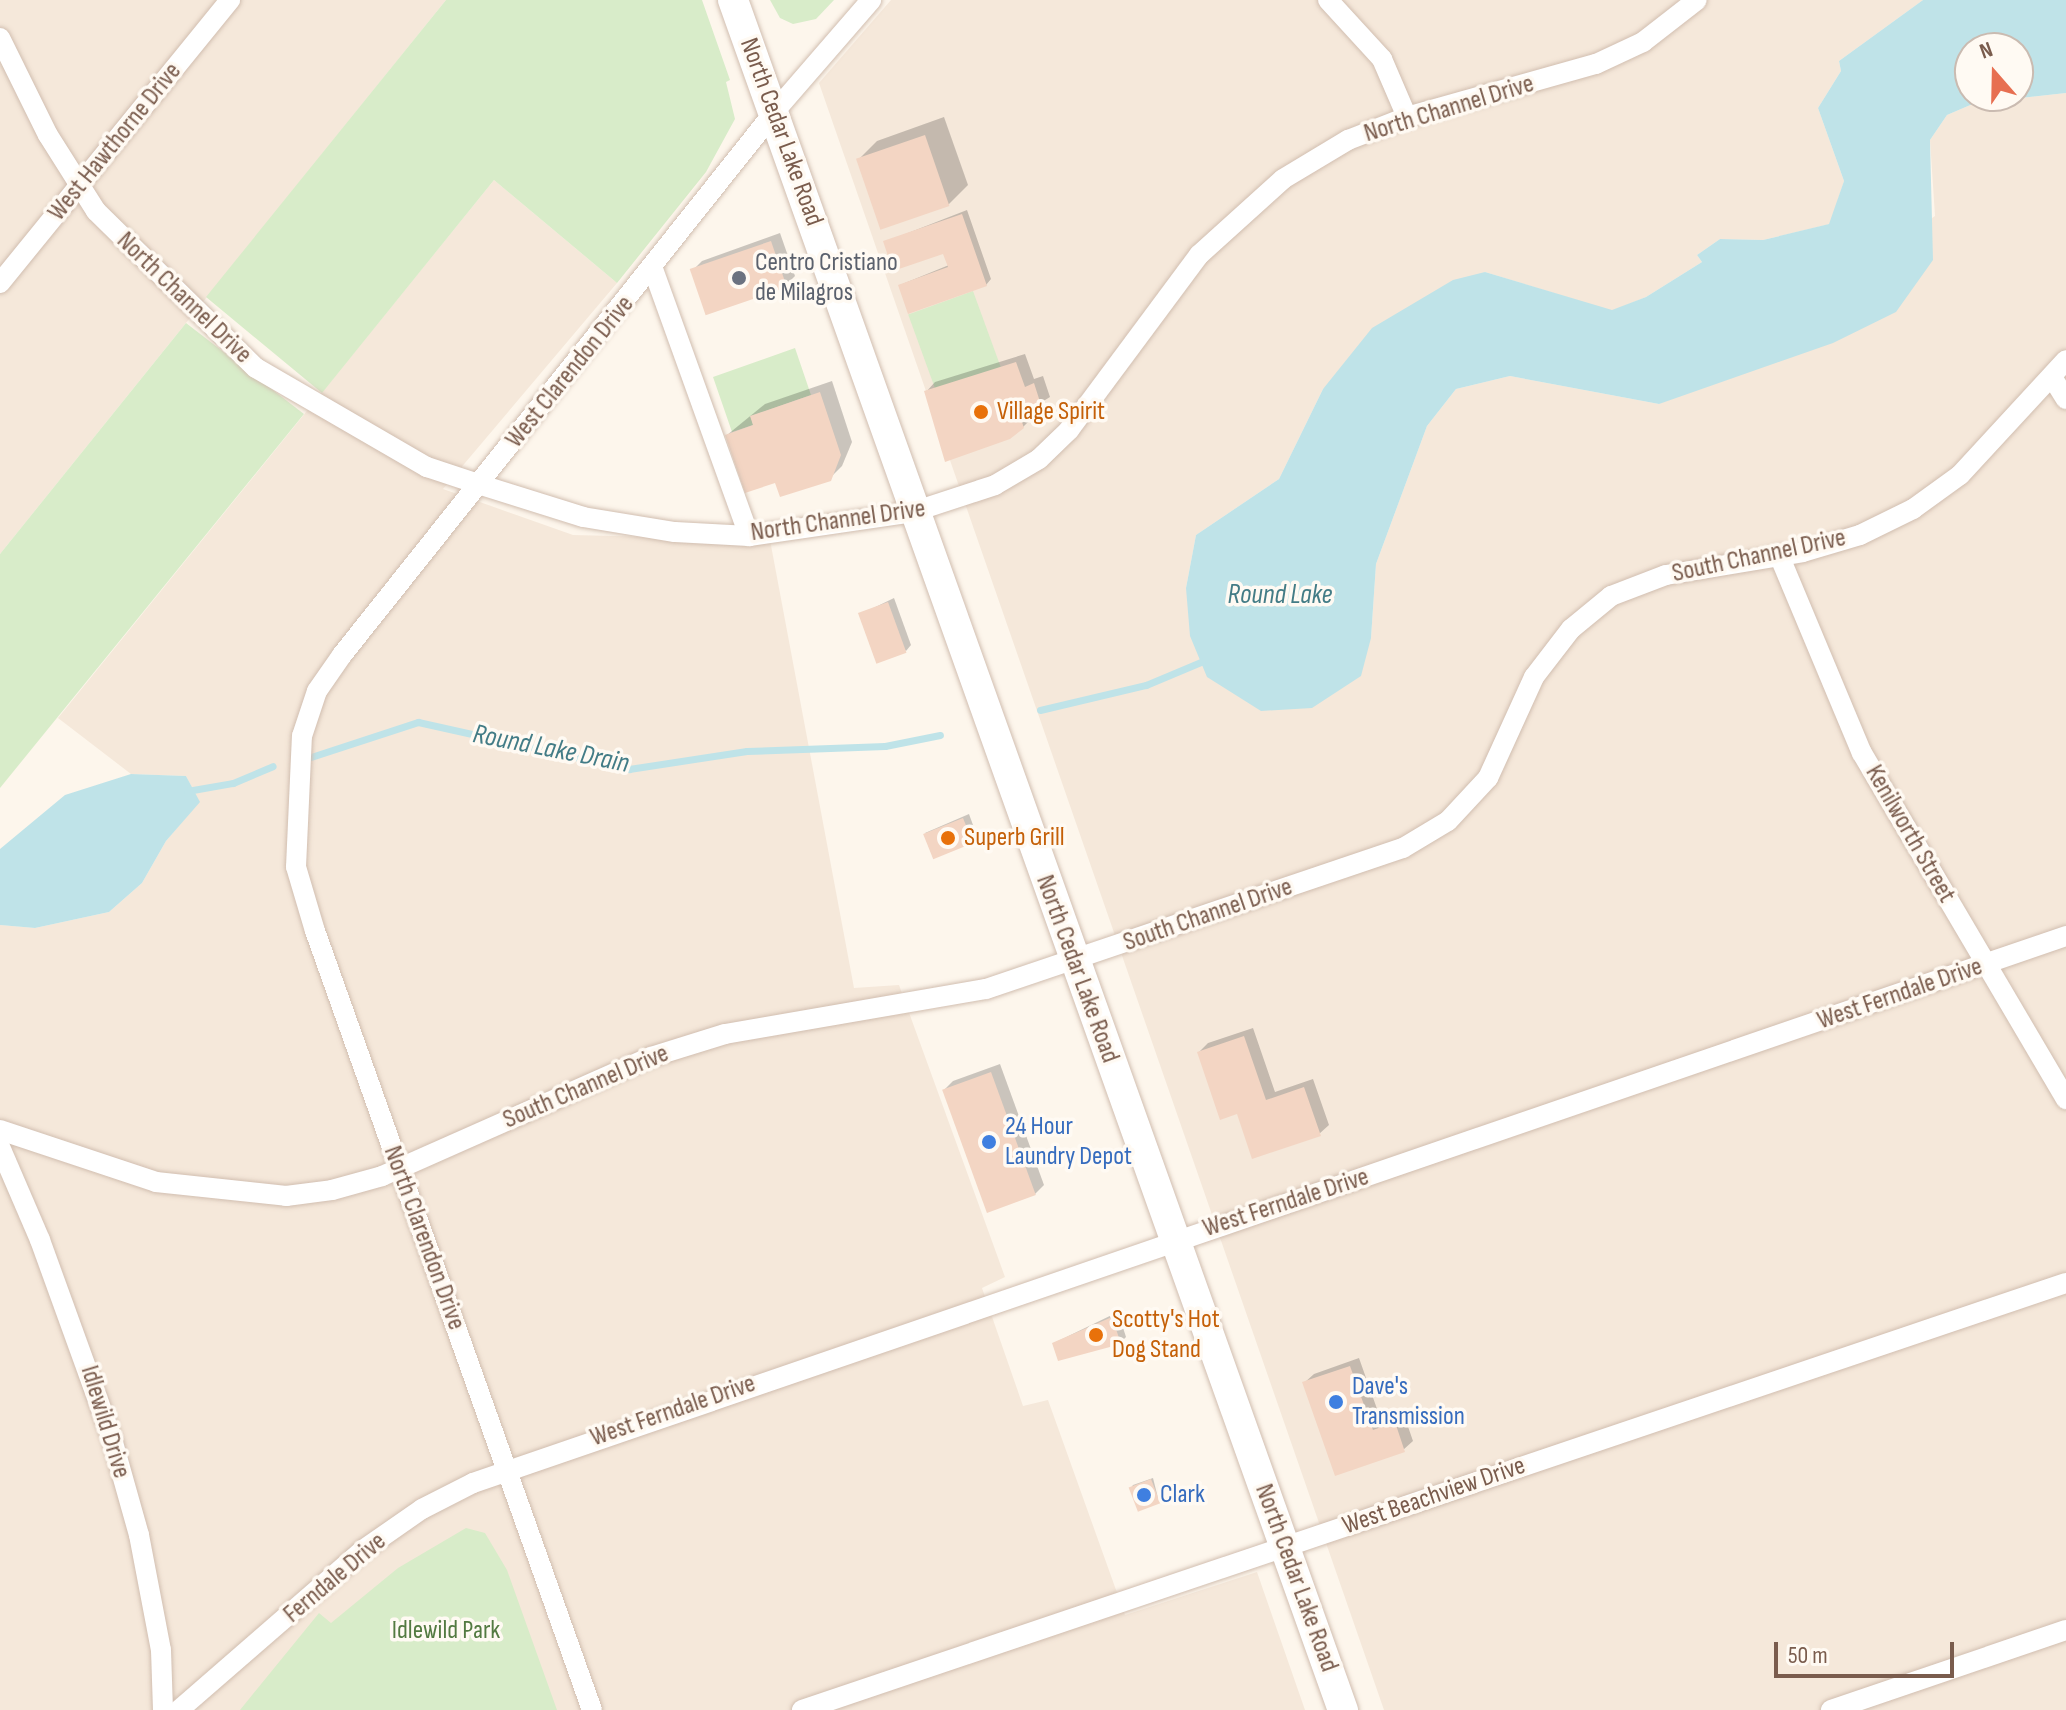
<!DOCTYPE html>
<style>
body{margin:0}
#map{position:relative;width:2066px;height:1710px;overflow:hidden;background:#fdf6ec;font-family:"Sofia Sans Condensed",sans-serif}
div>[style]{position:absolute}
.residential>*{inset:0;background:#f5e8da}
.green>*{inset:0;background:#d8ecc9;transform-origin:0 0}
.water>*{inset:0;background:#bfe3e8}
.shadow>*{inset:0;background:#0003}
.stream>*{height:7px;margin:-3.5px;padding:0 3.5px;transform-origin:3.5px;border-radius:3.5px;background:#bfe3e8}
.building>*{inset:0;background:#f3d5c3;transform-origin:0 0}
.roads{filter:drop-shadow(0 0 2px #d1beb0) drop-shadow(0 0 2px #d1beb0)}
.minor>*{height:20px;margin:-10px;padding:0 10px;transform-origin:10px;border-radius:10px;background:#fff}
.secondary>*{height:30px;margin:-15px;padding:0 15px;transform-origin:15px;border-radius:15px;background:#fff}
.dots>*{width:22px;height:22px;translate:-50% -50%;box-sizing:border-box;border:4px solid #fffaf3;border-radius:50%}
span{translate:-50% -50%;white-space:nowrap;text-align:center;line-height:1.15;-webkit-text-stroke:7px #fffaf3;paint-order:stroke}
.street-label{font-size:26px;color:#7a5c4d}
.worship-label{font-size:26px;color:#5b616d}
.left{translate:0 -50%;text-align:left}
.food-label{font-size:26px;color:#c56008}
.shop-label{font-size:26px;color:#366cbe}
.park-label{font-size:26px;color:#537a41}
.water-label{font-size:28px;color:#437c86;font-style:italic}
.north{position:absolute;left:1954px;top:32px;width:80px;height:80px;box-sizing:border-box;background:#fffaf3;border:2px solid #cabbb1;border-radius:50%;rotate:340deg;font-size:22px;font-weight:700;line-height:32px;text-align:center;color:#7a5c4d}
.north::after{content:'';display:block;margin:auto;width:28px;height:36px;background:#e76f51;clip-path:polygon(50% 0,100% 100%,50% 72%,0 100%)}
.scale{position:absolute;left:1774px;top:1642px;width:180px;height:36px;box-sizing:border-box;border:4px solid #7a5c4d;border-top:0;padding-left:10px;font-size:24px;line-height:28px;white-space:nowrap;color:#7a5c4d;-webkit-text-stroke:6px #fffaf3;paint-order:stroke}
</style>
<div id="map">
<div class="residential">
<div style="clip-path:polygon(0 0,446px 0,0 554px)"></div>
<div style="clip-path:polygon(891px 0,1923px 0,1839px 61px,1841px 71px,1818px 108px,1844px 181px,1830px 224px,1763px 240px,1720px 239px,1697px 255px,1702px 262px,1646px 297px,1612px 311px,1485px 272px,1323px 389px,1279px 479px,1196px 535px,1186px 588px,1371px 638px,1376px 564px,1427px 426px,1456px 389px,1510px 376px,1659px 404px,1935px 216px,1930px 140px,1947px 115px,1975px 103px,2066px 93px,2066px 1710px,1384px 1710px,819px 83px)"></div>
<div style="clip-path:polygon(494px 180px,617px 283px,443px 489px,573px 535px,770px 540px,854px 988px,899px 985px,1005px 1277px,982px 1288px,1023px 1406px,1048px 1400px,1125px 1615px,1257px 1572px,1305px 1710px,0 1710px,0 925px,35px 928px,109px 912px,142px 883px,166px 841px,199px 802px,186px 776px,131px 774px,58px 718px)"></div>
</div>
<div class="green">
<div style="clip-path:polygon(446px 0,702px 0,730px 80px,726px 82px,735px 119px,706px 172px,617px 283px,494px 180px,322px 393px,206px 297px)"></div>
<div style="clip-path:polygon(770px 0,834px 0,816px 19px,793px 24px,780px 18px)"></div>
<div style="left:973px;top:291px;width:81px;height:69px;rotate:70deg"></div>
<div style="clip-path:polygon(186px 323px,304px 414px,0 788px,0 554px)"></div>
<div style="clip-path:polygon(795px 348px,811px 395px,751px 416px,753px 425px,732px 432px,713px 377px)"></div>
<div style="clip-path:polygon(466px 1528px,485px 1533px,507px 1570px,557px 1710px,240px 1710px,319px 1613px,331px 1623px,398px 1568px)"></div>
</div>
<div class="water">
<div style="clip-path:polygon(evenodd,1923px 0,2066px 0,2066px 93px,1975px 103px,1947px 115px,1930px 140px,1933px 260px,1896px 312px,1833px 343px,1659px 404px,1510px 376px,1456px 389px,1427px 426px,1376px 564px,1371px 638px,1361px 676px,1312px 708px,1261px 711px,1207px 677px,1190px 636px,1186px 588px,1196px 535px,1279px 479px,1323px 389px,1372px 328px,1453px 280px,1485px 272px,1612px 310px,1646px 297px,1702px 262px,1697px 255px,1720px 239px,1763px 240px,1829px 224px,1844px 181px,1818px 108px,1841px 71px,1839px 61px,1923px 0,2018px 48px,2018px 96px,1970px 96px,1970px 48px,2018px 48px)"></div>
<div style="clip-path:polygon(131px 774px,186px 776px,200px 802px,166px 841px,142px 883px,109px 912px,35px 928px,0 925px,0 849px,65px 795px)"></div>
</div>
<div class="shadow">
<div style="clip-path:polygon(944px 117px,968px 185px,949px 204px,882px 228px,858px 160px,877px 141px)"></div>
<div style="clip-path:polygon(967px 210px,991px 279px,986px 285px,900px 285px,949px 265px,944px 252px,885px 242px)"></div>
<div style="clip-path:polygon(780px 233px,795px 276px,786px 285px,693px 270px,702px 261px)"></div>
<div style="clip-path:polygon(1025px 354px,1034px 379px,1043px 376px,1050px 397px,1029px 410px,1032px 418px,1023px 427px,926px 392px,935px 382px)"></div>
<div style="clip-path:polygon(832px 381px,852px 442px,842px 466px,829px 479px,777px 480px,727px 435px,765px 404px)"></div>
<div style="clip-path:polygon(894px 598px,911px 645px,906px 651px,861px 614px)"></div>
<div style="clip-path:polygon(969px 814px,977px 836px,972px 842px,925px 833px)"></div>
<div style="clip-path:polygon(1253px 1028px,1275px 1092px,1313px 1079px,1329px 1125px,1319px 1134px,1238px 1112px,1199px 1052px,1208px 1043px)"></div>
<div style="clip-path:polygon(1000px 1064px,1044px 1185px,1035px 1194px,944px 1090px,953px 1081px)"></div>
<div style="clip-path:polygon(1118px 1312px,1126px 1337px,1120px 1343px,1054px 1343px)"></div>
<div style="clip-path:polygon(1359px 1358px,1382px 1423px,1404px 1415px,1413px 1441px,1403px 1450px,1336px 1474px,1304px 1383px,1314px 1374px)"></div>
<div style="clip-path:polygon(1153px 1478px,1159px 1502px,1131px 1488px,1133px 1485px)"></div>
</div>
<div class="stream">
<div style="left:1040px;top:710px;width:109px;rotate:-13.3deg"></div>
<div style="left:1146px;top:685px;width:60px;rotate:-22.7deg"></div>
<div style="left:311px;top:757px;width:113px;rotate:-18.1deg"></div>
<div style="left:418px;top:722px;width:216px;rotate:12.6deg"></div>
<div style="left:629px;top:769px;width:119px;rotate:-8.7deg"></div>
<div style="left:747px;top:751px;width:138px;rotate:-2.1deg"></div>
<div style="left:885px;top:746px;width:56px;rotate:-11.3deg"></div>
<div style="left:187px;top:791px;width:47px;rotate:-9.9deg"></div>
<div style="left:233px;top:783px;width:43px;rotate:-23deg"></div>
</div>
<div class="building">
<div style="left:925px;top:135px;width:75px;height:73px;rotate:71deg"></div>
<div style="clip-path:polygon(962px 214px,987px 286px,908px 314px,898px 285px,948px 267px,943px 254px,893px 271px,883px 241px)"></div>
<div style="left:771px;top:241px;width:49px;height:86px;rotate:71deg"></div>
<div style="clip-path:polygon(1016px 362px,1025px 387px,1034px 383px,1042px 408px,1020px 416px,1024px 428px,1010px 439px,945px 462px,924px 391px)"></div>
<div style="clip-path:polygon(820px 392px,841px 455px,831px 481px,780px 497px,775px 483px,745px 493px,725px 435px,753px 425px,750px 416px)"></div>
<div style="left:888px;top:602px;width:54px;height:32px;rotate:70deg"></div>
<div style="left:963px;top:818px;width:27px;height:43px;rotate:68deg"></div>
<div style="clip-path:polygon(1244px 1036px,1266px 1100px,1304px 1087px,1321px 1136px,1252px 1159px,1237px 1114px,1220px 1120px,1197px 1052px)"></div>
<div style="left:991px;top:1072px;width:131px;height:52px;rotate:70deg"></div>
<div style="clip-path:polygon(1112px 1317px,1121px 1344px,1058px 1361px,1052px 1343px)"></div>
<div style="clip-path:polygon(1350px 1366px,1373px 1430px,1395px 1422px,1405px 1452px,1335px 1476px,1302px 1382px)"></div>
<div style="left:1151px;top:1479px;width:26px;height:24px;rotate:69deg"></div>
</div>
<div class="roads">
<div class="minor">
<div style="left:1328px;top:0;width:80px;rotate:47.5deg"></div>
<div style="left:1382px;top:59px;width:63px;rotate:66.7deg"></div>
<div style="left:0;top:38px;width:108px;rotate:63.7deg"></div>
<div style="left:48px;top:135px;width:90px;rotate:57.7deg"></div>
<div style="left:96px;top:211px;width:224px;rotate:44.5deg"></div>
<div style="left:256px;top:368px;width:198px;rotate:30.1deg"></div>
<div style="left:427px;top:467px;width:54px;rotate:18.4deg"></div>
<div style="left:478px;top:484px;width:110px;rotate:17.4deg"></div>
<div style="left:583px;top:517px;width:93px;rotate:9.3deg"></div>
<div style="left:675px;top:532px;width:74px;rotate:3.1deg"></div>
<div style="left:749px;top:536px;width:166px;rotate:-8.3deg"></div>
<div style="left:913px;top:512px;width:86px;rotate:-18.2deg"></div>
<div style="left:995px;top:485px;width:51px;rotate:-30.6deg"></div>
<div style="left:1039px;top:459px;width:42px;rotate:-44deg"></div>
<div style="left:1069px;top:430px;width:218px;rotate:-53.4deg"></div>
<div style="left:1199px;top:255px;width:113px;rotate:-42.1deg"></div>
<div style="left:1283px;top:179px;width:76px;rotate:-31deg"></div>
<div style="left:1348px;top:140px;width:63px;rotate:-21.3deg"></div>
<div style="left:1407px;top:117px;width:196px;rotate:-15.7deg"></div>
<div style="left:1596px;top:64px;width:52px;rotate:-25.1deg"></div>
<div style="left:1643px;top:42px;width:68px;rotate:-37.9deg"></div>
<div style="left:653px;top:269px;width:284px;rotate:70.2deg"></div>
<div style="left:0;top:283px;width:365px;rotate:-50.9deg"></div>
<div style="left:2052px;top:377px;width:26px;rotate:58deg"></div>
<div style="left:1779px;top:555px;width:215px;rotate:67.3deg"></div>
<div style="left:1862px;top:753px;width:402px;rotate:59.5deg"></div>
<div style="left:0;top:1130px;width:164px;rotate:18.4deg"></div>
<div style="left:156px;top:1182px;width:131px;rotate:6.1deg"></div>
<div style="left:286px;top:1196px;width:46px;rotate:-7.4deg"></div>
<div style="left:332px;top:1190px;width:52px;rotate:-15.6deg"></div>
<div style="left:382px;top:1176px;width:294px;rotate:-23.9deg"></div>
<div style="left:651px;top:1057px;width:77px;rotate:-17.3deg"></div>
<div style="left:725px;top:1034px;width:265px;rotate:-9.8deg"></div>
<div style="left:986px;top:989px;width:440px;rotate:-18.7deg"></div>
<div style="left:1403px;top:848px;width:52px;rotate:-31deg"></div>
<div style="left:1448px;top:821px;width:59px;rotate:-47.1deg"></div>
<div style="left:1488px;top:778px;width:111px;rotate:-65.5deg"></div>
<div style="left:1534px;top:677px;width:61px;rotate:-52.4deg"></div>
<div style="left:1571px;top:629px;width:52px;rotate:-39.5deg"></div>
<div style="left:1611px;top:596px;width:59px;rotate:-20.9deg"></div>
<div style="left:1666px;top:575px;width:139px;rotate:-9.5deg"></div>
<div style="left:1803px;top:552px;width:59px;rotate:-16.6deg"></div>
<div style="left:1860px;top:535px;width:59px;rotate:-26.1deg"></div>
<div style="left:1913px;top:509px;width:58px;rotate:-35.9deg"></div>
<div style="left:1960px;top:475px;width:156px;rotate:-47.3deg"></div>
<div style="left:0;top:1147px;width:101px;rotate:66.7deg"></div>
<div style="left:40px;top:1240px;width:212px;rotate:70.1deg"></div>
<div style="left:112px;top:1439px;width:100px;rotate:74.3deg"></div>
<div style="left:139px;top:1535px;width:117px;rotate:79.2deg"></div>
<div style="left:161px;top:1650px;width:60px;rotate:88.1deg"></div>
<div style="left:179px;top:1710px;width:244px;rotate:-41deg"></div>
<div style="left:363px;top:1550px;width:72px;rotate:-34.8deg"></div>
<div style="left:422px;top:1509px;width:57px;rotate:-27deg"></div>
<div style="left:473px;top:1483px;width:1684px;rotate:-18.95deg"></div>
<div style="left:592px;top:1710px;width:827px;rotate:-109.57deg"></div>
<div style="left:315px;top:931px;width:67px;rotate:-106.5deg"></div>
<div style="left:296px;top:867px;width:131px;rotate:-87.4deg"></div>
<div style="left:302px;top:736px;width:47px;rotate:-71.6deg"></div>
<div style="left:317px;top:691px;width:44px;rotate:-55.2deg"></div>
<div style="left:342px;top:655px;width:695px;rotate:-51.48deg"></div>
<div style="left:775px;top:111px;width:147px;rotate:-49.1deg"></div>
<div style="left:802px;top:1710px;width:1334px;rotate:-18.67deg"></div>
<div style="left:1831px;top:1710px;width:248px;rotate:-18.8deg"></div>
</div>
<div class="secondary">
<div style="left:733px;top:0;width:1816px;rotate:70.37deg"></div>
</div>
</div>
<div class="dots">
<div style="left:739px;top:278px;background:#6b7280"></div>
<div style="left:981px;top:412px;background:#e8710a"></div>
<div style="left:948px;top:838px;background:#e8710a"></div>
<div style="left:989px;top:1142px;background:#3f7fe0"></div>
<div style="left:1096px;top:1335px;background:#e8710a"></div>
<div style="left:1336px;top:1402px;background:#3f7fe0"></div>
<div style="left:1144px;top:1495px;background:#3f7fe0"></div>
</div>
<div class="street-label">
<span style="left:1449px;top:109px;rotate:-17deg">North Channel Drive</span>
<span style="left:781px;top:132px;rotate:70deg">North Cedar Lake Road</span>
<span style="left:115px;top:142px;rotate:-51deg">West Hawthorne Drive</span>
<span style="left:184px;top:298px;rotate:44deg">North Channel Drive</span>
<span style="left:570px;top:372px;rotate:-51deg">West Clarendon Drive</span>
<span style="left:838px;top:521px;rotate:-8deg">North Channel Drive</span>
<span style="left:1759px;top:556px;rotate:-12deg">South Channel Drive</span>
<span style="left:1910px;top:834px;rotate:60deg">Kenilworth Street</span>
<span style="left:1208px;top:915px;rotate:-19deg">South Channel Drive</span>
<span style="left:1077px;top:969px;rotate:70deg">North Cedar Lake Road</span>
<span style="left:1900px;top:994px;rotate:-19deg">West Ferndale Drive</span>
<span style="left:586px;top:1087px;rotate:-23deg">South Channel Drive</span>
<span style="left:1286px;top:1203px;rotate:-18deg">West Ferndale Drive</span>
<span style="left:424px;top:1238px;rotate:70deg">North Clarendon Drive</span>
<span style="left:673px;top:1411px;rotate:-19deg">West Ferndale Drive</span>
<span style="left:105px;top:1422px;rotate:73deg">Idlewild Drive</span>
<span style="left:1434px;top:1496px;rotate:-19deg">West Beachview Drive</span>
<span style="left:335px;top:1578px;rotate:-40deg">Ferndale Drive</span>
<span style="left:1296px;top:1578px;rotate:70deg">North Cedar Lake Road</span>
</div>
<div class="worship-label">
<span class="left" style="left:755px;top:278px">Centro Cristiano<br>de Milagros</span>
</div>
<div class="food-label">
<span class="left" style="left:997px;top:412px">Village Spirit</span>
<span class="left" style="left:964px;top:838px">Superb Grill</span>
<span class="left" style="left:1112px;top:1335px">Scotty's Hot<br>Dog Stand</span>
</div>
<div class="shop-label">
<span class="left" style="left:1005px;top:1142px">24 Hour<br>Laundry Depot</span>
<span class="left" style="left:1352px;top:1402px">Dave's<br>Transmission</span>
<span class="left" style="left:1160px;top:1495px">Clark</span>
</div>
<div class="park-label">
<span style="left:446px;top:1631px">Idlewild Park</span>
</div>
<div class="water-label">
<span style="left:1280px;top:595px">Round Lake</span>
<span style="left:551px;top:749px;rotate:11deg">Round Lake Drain</span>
</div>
<div class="north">N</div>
<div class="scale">50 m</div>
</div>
